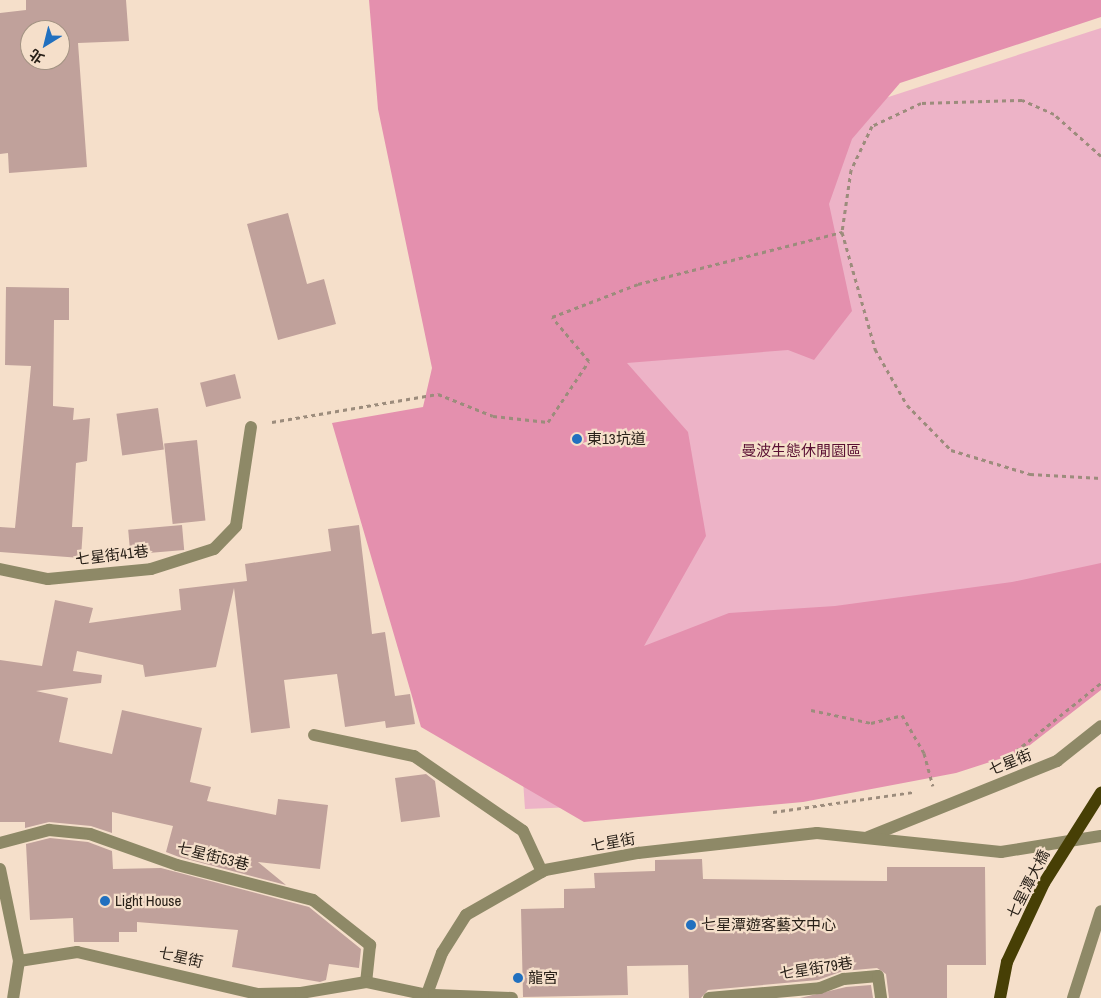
<!DOCTYPE html>
<meta charset="utf-8">
<style>
body{margin:0}
#map{position:relative;width:1101px;height:998px;overflow:hidden;background:#f5dfca;font-family:"Archivo Narrow","Noto Sans TC",sans-serif}
div>[style]{position:absolute}
.green>*{inset:0;background:#edb3c7}
.forest>*{inset:0;background:#e490ae}
.building>*{inset:0;background:#c0a19b;transform-origin:0 0}
.path>*{height:3px;margin-top:-1.5px;transform-origin:0;background:repeating-linear-gradient(90deg,#9c8c7c 0 4px,transparent 0 8px)}
.minor>*{height:12px;margin:-6px;padding:0 6px;transform-origin:6px;border-radius:6px;background:#8e8967}
.major-bridge>*{height:12px;margin:-6px;padding:0 6px;transform-origin:6px;border-radius:6px;background:#473f05}
.dots>*{width:14px;height:14px;translate:-50% -50%;box-sizing:border-box;border:2px solid #f5dfca;border-radius:50%}
span{translate:-50% -50%;white-space:nowrap;text-align:center;line-height:1.15;-webkit-text-stroke:4.5px #f5dfca;paint-order:stroke}
.poi-label{font-size:15px;color:#282018}
.left{translate:0 -50%;text-align:left}
.park-label{font-size:15px;color:#5a1033}
.street-label{font-size:15px;color:#282018}
.north{position:absolute;left:20px;top:20px;width:50px;height:50px;box-sizing:border-box;background:#f5dfca;border:1px solid #a39383;border-radius:50%;rotate:216deg;font-size:14px;font-weight:700;line-height:20px;text-align:center;color:#282018}
.north::after{content:'';display:block;margin:auto;width:18px;height:22px;background:#2170bf;clip-path:polygon(50% 0,100% 100%,50% 72%,0 100%)}
</style>
<div id="map">
<div class="green">
<div style="clip-path:polygon(1101px 28px,1101px 658px,799px 798px,525px 809px,490px 304px,518px 217px)"></div>
</div>
<div class="forest">
<div style="clip-path:polygon(369px 0,1101px 0,1101px 17px,900px 83px,852px 139px,829px 204px,852px 311px,814px 360px,788px 350px,627px 363px,688px 432px,706px 536px,644px 646px,729px 613px,835px 606px,1012px 582px,1101px 563px,1101px 690px,1021px 752px,956px 773px,803px 802px,584px 822px,421px 727px,332px 423px,423px 407px,432px 368px,378px 109px)"></div>
</div>
<div class="building">
<div style="clip-path:polygon(evenodd,26px 0,126px 0,129px 41px,78px 43px,87px 167px,9px 173px,8px 153px,0 154px,0 13px,26px 10px,26px 0,30px 30px,60px 30px,60px 60px,30px 60px,30px 30px)"></div>
<div style="clip-path:polygon(288px 213px,307px 284px,324px 279px,336px 324px,278px 340px,247px 224px)"></div>
<div style="clip-path:polygon(6px 287px,69px 288px,69px 320px,54px 320px,53px 406px,74px 408px,73px 420px,90px 418px,87px 461px,76px 463px,72px 527px,83px 527px,81px 558px,0 552px,0 527px,15px 528px,31px 366px,5px 365px)"></div>
<div style="left:235px;top:374px;width:25px;height:36px;rotate:76deg"></div>
<div style="left:158px;top:408px;width:42px;height:42px;rotate:82deg"></div>
<div style="left:197px;top:440px;width:81px;height:33px;rotate:84deg"></div>
<div style="left:182px;top:525px;width:25px;height:54px;rotate:85deg"></div>
<div style="clip-path:polygon(359px 525px,372px 634px,385px 632px,395px 696px,410px 694px,415px 724px,386px 728px,385px 721px,345px 727px,337px 674px,284px 680px,290px 728px,251px 733px,234px 588px,216px 667px,145px 677px,143px 665px,77px 651px,73px 671px,102px 675px,101px 683px,36px 691px,68px 698px,59px 742px,112px 754px,122px 710px,202px 728px,190px 782px,211px 787px,207px 801px,276px 815px,278px 799px,328px 805px,320px 869px,258px 862px,286px 885px,179px 857px,166px 852px,173px 826px,112px 812px,112px 833px,91px 826px,49px 822px,25px 828px,25px 822px,0 822px,0 660px,42px 666px,55px 600px,93px 608px,89px 623px,181px 610px,179px 589px,247px 581px,245px 564px,331px 551px,328px 529px)"></div>
<div style="clip-path:polygon(426px 774px,435px 781px,440px 817px,401px 822px,395px 778px)"></div>
<div style="clip-path:polygon(50px 838px,88px 842px,112px 851px,113px 869px,161px 868px,309px 907px,361px 949px,359px 968px,329px 964px,326px 980px,320px 982px,232px 967px,238px 930px,137px 922px,137px 932px,119px 932px,119px 942px,74px 942px,73px 918px,30px 920px,26px 844px)"></div>
<div style="clip-path:polygon(702px 859px,703px 879px,887px 881px,887px 867px,985px 867px,986px 965px,947px 965px,947px 998px,889px 998px,886px 974px,877px 968px,843px 971px,818px 980px,708px 990px,701px 998px,689px 998px,688px 965px,627px 966px,628px 995px,523px 997px,521px 909px,564px 908px,564px 889px,595px 888px,594px 873px,655px 871px,655px 860px)"></div>
<div style="clip-path:polygon(871px 985px,873px 998px,800px 998px,846px 987px)"></div>
</div>
<div class="path">
<div style="left:1101px;top:156px;width:63px;rotate:-138.2deg"></div>
<div style="left:1054px;top:114px;width:35px;rotate:-156deg"></div>
<div style="left:1022px;top:100px;width:101px;rotate:178.3deg"></div>
<div style="left:921px;top:103px;width:54px;rotate:154.9deg"></div>
<div style="left:872px;top:126px;width:49px;rotate:115.5deg"></div>
<div style="left:851px;top:170px;width:63px;rotate:98.3deg"></div>
<div style="left:842px;top:232px;width:122px;rotate:74.2deg"></div>
<div style="left:875px;top:349px;width:64px;rotate:60.3deg"></div>
<div style="left:907px;top:405px;width:63px;rotate:45.6deg"></div>
<div style="left:951px;top:450px;width:83px;rotate:16.9deg"></div>
<div style="left:1030px;top:474px;width:71px;rotate:3.2deg"></div>
<div style="left:272px;top:422px;width:168px;rotate:-9.6deg"></div>
<div style="left:438px;top:394px;width:59px;rotate:21.8deg"></div>
<div style="left:493px;top:416px;width:55px;rotate:6.2deg"></div>
<div style="left:548px;top:422px;width:73px;rotate:-56.1deg"></div>
<div style="left:589px;top:361px;width:57px;rotate:-130.1deg"></div>
<div style="left:552px;top:317px;width:92px;rotate:-21deg"></div>
<div style="left:638px;top:284px;width:211px;rotate:-14.3deg"></div>
<div style="left:811px;top:710px;width:61px;rotate:12.2deg"></div>
<div style="left:871px;top:723px;width:32px;rotate:-14deg"></div>
<div style="left:902px;top:715px;width:44px;rotate:59.9deg"></div>
<div style="left:924px;top:753px;width:34px;rotate:75deg"></div>
<div style="left:1016px;top:751px;width:109px;rotate:-38.7deg"></div>
<div style="left:773px;top:812px;width:141px;rotate:-8.1deg"></div>
</div>
<div class="minor">
<div style="left:0;top:569px;width:49px;rotate:11.8deg"></div>
<div style="left:48px;top:579px;width:103px;rotate:-5.5deg"></div>
<div style="left:151px;top:569px;width:66px;rotate:-17.6deg"></div>
<div style="left:214px;top:549px;width:32px;rotate:-46deg"></div>
<div style="left:236px;top:526px;width:100px;rotate:-81.4deg"></div>
<div style="left:314px;top:735px;width:102px;rotate:11.9deg"></div>
<div style="left:414px;top:756px;width:132px;rotate:34.5deg"></div>
<div style="left:523px;top:831px;width:45px;rotate:65.1deg"></div>
<div style="left:868px;top:837px;width:204px;rotate:-21.9deg"></div>
<div style="left:1057px;top:761px;width:56px;rotate:-38.5deg"></div>
<div style="left:0;top:843px;width:51px;rotate:-14.9deg"></div>
<div style="left:49px;top:830px;width:41px;rotate:5.6deg"></div>
<div style="left:90px;top:834px;width:92px;rotate:19.6deg"></div>
<div style="left:177px;top:865px;width:140px;rotate:14.4deg"></div>
<div style="left:313px;top:900px;width:73px;rotate:38.3deg"></div>
<div style="left:370px;top:945px;width:37px;rotate:96deg"></div>
<div style="left:0;top:869px;width:94px;rotate:78.3deg"></div>
<div style="left:19px;top:961px;width:37px;rotate:99deg"></div>
<div style="left:19px;top:961px;width:59px;rotate:-8.8deg"></div>
<div style="left:77px;top:952px;width:186px;rotate:13.1deg"></div>
<div style="left:258px;top:994px;width:43px;rotate:-1.3deg"></div>
<div style="left:301px;top:993px;width:66px;rotate:-9.6deg"></div>
<div style="left:366px;top:982px;width:78px;rotate:11.9deg"></div>
<div style="left:427px;top:994px;width:44px;rotate:-69.9deg"></div>
<div style="left:442px;top:953px;width:45px;rotate:-57.7deg"></div>
<div style="left:466px;top:915px;width:91px;rotate:-29.7deg"></div>
<div style="left:545px;top:870px;width:95px;rotate:-10.4deg"></div>
<div style="left:638px;top:853px;width:180px;rotate:-6.4deg"></div>
<div style="left:817px;top:833px;width:185px;rotate:5.9deg"></div>
<div style="left:1001px;top:852px;width:101px;rotate:-9.1deg"></div>
<div style="left:434px;top:995px;width:78px;rotate:2.2deg"></div>
<div style="left:709px;top:998px;width:111px;rotate:-5.1deg"></div>
<div style="left:820px;top:988px;width:26px;rotate:-21deg"></div>
<div style="left:844px;top:979px;width:34px;rotate:-5deg"></div>
<div style="left:878px;top:976px;width:22px;rotate:82deg"></div>
<div style="left:1073px;top:998px;width:91px;rotate:-72.2deg"></div>
</div>
<div class="major-bridge">
<div style="left:1000px;top:998px;width:37px;rotate:-79deg"></div>
<div style="left:1007px;top:962px;width:87px;rotate:-64.9deg"></div>
<div style="left:1044px;top:883px;width:107px;rotate:-57.7deg"></div>
</div>
<div class="dots">
<div style="left:577px;top:439px;background:#2170bf"></div>
<div style="left:105px;top:901px;background:#2170bf"></div>
<div style="left:691px;top:925px;background:#2170bf"></div>
<div style="left:518px;top:978px;background:#2170bf"></div>
</div>
<div class="poi-label">
<span class="left" style="left:587px;top:439px">東13坑道</span>
<span class="left" style="left:115px;top:901px">Light House</span>
<span class="left" style="left:701px;top:925px">七星潭遊客藝文中心</span>
<span class="left" style="left:528px;top:978px">龍宮</span>
</div>
<div class="park-label">
<span style="left:801px;top:451px">曼波生態休閒園區</span>
</div>
<div class="street-label">
<span style="left:112px;top:555px;rotate:-7deg">七星街41巷</span>
<span style="left:1010px;top:762px;rotate:-22deg">七星街</span>
<span style="left:613px;top:842px;rotate:-10deg">七星街</span>
<span style="left:213px;top:856px;rotate:14deg">七星街53巷</span>
<span style="left:1028px;top:884px;rotate:-63deg">七星潭大橋</span>
<span style="left:181px;top:957px;rotate:13deg">七星街</span>
<span style="left:816px;top:968px;rotate:-9deg">七星街79巷</span>
</div>
<div class="north">北</div>
</div>
